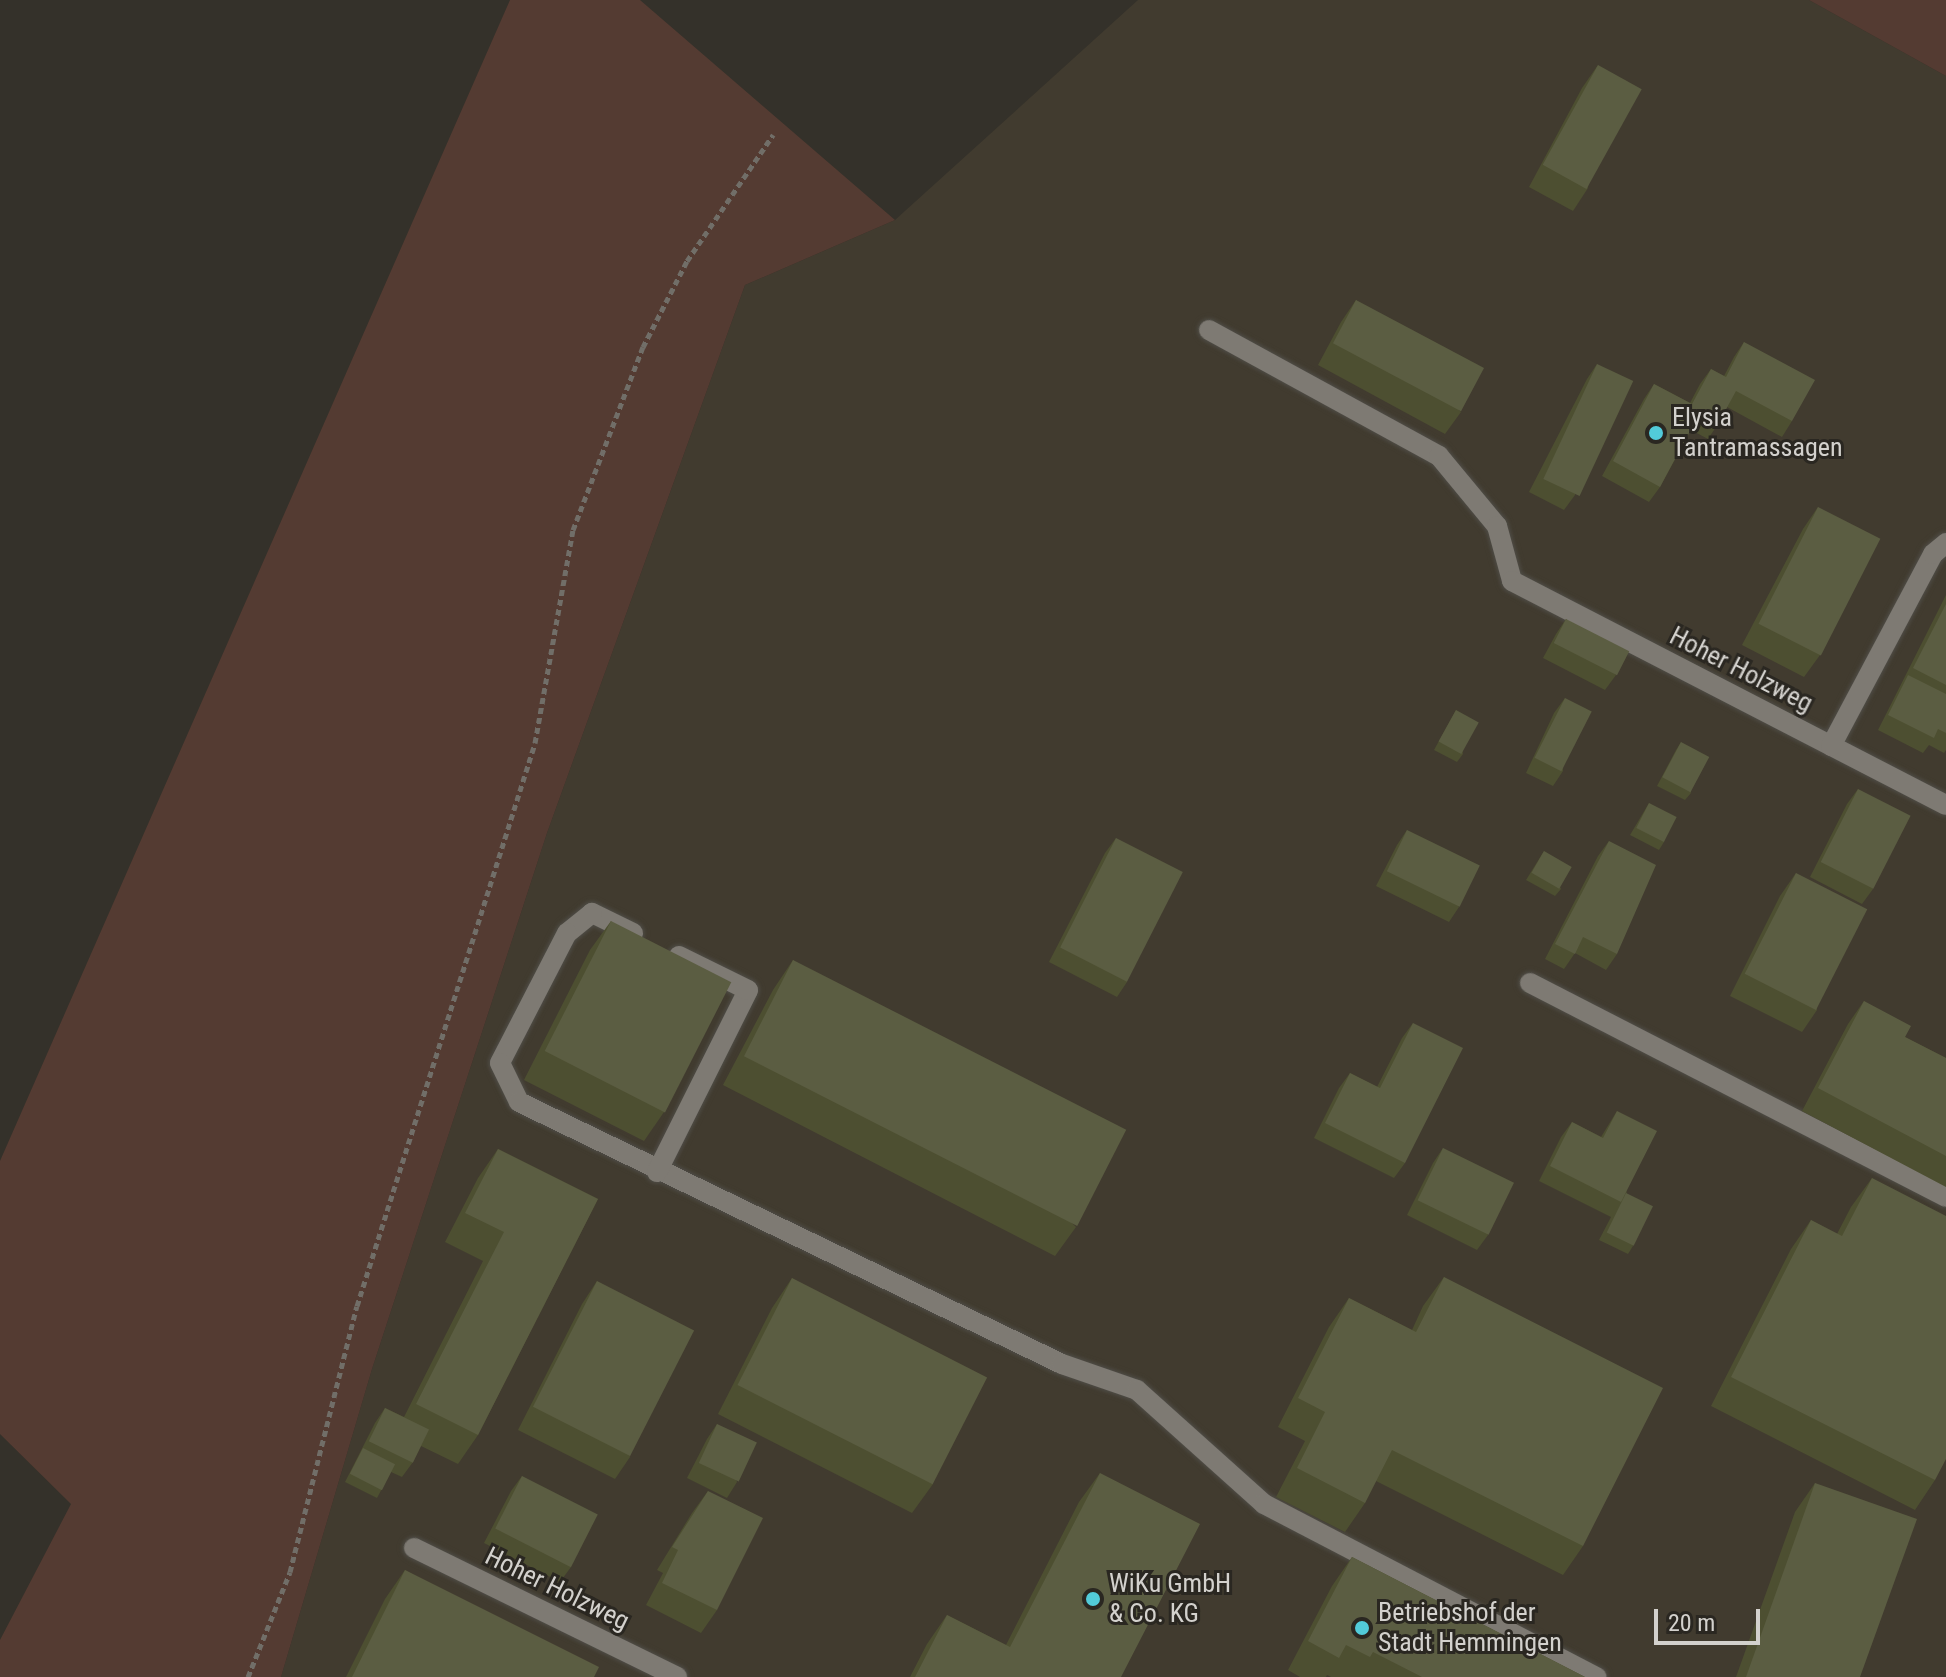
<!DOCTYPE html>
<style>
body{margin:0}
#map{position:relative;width:1946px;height:1677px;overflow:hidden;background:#34312a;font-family:"Roboto Condensed",sans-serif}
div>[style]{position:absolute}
.built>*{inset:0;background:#413b2f}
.green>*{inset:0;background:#543b32}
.path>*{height:5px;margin-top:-2.5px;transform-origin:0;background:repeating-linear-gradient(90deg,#716e68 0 6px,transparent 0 10px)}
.roads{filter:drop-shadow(0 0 2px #4f4d47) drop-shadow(0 0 2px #4f4d47)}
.minor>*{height:20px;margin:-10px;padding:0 10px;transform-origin:10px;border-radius:10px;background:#7e7a73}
.wall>*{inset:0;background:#4d4f31}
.building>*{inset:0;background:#5b5d42;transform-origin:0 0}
.dots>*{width:22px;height:22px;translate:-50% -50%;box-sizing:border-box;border:4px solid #2a2721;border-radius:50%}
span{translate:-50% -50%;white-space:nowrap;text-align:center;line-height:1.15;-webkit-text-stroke:6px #2a2721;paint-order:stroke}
.poi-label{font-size:26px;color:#d3d1cd}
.left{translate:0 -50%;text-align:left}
.street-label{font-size:26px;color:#d3d1cd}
.scale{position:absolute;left:1654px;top:1609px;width:106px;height:36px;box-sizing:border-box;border:4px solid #d3d1cd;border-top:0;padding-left:10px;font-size:24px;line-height:28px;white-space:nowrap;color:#d3d1cd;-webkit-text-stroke:6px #2a2721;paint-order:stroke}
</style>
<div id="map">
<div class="built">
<div style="clip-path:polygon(1138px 0,1809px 0,1946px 76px,1946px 1677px,281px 1677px,372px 1369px,547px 833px,745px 285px,895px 220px)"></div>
</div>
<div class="green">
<div style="clip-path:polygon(510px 0,640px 0,895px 220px,745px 285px,547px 833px,372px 1369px,281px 1677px,0 1677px,0 1640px,71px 1504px,0 1434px,0 1161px)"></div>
<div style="clip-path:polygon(1809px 0,1946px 0,1946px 76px)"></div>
</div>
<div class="path">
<div style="left:248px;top:1677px;width:113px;rotate:-68.2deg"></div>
<div style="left:290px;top:1572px;width:274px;rotate:-75.9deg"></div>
<div style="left:357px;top:1306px;width:590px;rotate:-72.45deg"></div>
<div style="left:535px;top:743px;width:216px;rotate:-79.9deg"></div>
<div style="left:573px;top:530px;width:196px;rotate:-69.1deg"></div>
<div style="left:643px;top:347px;width:97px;rotate:-62.9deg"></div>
<div style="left:687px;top:261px;width:153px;rotate:-55.7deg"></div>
</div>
<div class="roads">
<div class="minor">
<div style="left:1209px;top:330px;width:262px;rotate:28.7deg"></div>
<div style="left:1439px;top:456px;width:91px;rotate:50.4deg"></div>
<div style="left:1497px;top:526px;width:57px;rotate:74.7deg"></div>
<div style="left:1512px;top:581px;width:488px;rotate:27.3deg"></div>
<div style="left:1831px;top:746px;width:217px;rotate:-62deg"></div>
<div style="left:1933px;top:554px;width:17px;rotate:-40deg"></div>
<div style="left:633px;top:933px;width:46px;rotate:-154deg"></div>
<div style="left:592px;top:913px;width:32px;rotate:141deg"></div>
<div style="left:567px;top:933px;width:146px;rotate:117.3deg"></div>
<div style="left:500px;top:1063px;width:43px;rotate:64deg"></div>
<div style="left:519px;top:1102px;width:603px;rotate:25.76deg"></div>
<div style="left:1062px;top:1364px;width:79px;rotate:19.1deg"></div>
<div style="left:1137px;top:1390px;width:171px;rotate:41.9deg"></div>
<div style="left:1264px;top:1504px;width:375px;rotate:27.5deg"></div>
<div style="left:1530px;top:983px;width:468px;rotate:27.2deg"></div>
<div style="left:657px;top:1172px;width:203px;rotate:-63.4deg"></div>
<div style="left:748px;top:990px;width:77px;rotate:-153.8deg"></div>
<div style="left:414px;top:1548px;width:293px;rotate:26.1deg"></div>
</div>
</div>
<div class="wall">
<div style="clip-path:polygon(1598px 65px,1588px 188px,1573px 211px,1529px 187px,1582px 88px)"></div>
<div style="clip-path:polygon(1356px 300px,1461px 412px,1445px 434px,1318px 365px,1341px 322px)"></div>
<div style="clip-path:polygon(1744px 342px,1792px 421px,1782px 437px,1727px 407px,1718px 424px,1708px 439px,1691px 430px,1660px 487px,1649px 502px,1602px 476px,1644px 399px,1654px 384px,1690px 403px,1700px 384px,1711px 369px,1724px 376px,1734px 357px)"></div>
<div style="clip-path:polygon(1597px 364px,1575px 495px,1564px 510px,1529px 492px,1587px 379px)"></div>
<div style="clip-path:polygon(1818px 507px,1820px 655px,1804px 677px,1742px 645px,1803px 529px)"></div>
<div style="clip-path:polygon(1946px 595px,1946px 750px,1944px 753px,1929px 745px,1923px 753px,1878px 730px)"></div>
<div style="clip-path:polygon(1566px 619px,1616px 675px,1605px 690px,1543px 658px,1556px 634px)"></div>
<div style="clip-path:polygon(1565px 698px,1563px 771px,1553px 786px,1526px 773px,1554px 713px)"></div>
<div style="clip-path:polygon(1456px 710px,1463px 754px,1457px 762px,1434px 750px)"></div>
<div style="clip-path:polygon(1681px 742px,1691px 793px,1685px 800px,1657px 786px,1676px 750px)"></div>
<div style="clip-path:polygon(1858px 789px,1873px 889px,1862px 904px,1810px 877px,1847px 804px)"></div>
<div style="clip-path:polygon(1649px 803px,1664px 842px,1659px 850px,1630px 835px)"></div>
<div style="clip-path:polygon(1407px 830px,1459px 907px,1449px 922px,1376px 886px,1397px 845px)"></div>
<div style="clip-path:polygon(1116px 838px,1127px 982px,1117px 997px,1049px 962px,1105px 853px)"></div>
<div style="clip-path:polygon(1609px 841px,1617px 954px,1606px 970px,1575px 953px,1564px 969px,1545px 959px,1598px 856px)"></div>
<div style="clip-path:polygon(1544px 851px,1561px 889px,1555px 896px,1526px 880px)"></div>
<div style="clip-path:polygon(1796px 873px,1817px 1010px,1802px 1032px,1730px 996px,1780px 896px)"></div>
<div style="clip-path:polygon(611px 921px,664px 1112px,644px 1141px,524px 1080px,590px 950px)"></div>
<div style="clip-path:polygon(793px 960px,1076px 1227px,1055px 1256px,723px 1085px,773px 990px)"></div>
<div style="clip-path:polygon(1864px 1001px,1905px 1037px,1946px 1058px,1946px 1187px,1802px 1111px,1848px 1024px)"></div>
<div style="clip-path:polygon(1413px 1023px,1405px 1163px,1394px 1178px,1314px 1138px,1339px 1088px,1350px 1073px,1377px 1087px,1402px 1038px)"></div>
<div style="clip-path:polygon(1617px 1111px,1633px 1246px,1628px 1254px,1599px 1240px,1611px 1217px,1539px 1181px,1561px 1137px,1572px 1122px,1601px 1137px)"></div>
<div style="clip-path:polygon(1443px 1148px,1488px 1235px,1477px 1250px,1407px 1215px,1433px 1163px)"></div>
<div style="clip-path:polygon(498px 1149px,598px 1199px,478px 1435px,458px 1464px,421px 1446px,413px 1462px,402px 1477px,391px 1472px,377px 1498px,345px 1482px,375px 1423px,385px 1408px,404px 1417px,483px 1261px,445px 1242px,478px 1178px)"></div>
<div style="clip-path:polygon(1872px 1178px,1935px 1480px,1915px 1510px,1711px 1406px,1791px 1249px,1811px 1220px,1837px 1234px,1851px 1207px)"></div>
<div style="clip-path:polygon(1444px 1277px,1583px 1546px,1563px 1575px,1376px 1481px,1365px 1503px,1345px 1532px,1276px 1497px,1305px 1441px,1278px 1427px,1329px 1327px,1349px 1298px,1412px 1330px,1423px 1306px)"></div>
<div style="clip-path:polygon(792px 1278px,933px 1484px,912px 1513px,718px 1414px,772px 1308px)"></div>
<div style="clip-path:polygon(597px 1281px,630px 1457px,615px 1479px,518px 1430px,582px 1304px)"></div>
<div style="clip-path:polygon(717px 1424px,737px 1482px,727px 1498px,687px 1478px,707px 1439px)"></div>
<div style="clip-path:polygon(1100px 1473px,1121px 1677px,910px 1677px,927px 1644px,947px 1615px,1006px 1645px,1079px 1502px)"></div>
<div style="clip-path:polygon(522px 1476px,571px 1567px,560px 1582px,484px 1543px,511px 1491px)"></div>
<div style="clip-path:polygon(1815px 1483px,1860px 1677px,1736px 1677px,1795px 1512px)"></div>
<div style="clip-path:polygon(708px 1491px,717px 1610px,701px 1633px,646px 1605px,663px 1573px,657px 1570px,692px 1513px)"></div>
<div style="clip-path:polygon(1352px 1557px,1585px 1677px,1331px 1677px,1327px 1675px,1326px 1677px,1300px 1677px,1288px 1670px,1332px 1586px)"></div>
<div style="clip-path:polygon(405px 1570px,594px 1677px,346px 1677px,385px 1599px)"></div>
</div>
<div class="building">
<div style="left:1598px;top:65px;width:50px;height:114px;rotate:29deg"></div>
<div style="left:1356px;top:300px;width:145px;height:49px;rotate:28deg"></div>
<div style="clip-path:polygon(1744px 342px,1815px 380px,1792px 421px,1736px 391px,1718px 424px,1699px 414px,1660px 487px,1613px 461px,1654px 384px,1692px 404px,1711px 369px,1726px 377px)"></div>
<div style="left:1597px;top:364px;width:40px;height:127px;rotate:25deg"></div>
<div style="left:1818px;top:507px;width:70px;height:131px;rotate:27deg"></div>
<div style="clip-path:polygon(1946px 604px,1946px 685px,1913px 668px)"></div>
<div style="left:1566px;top:619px;width:71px;height:27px;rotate:27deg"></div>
<div style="clip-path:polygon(1908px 675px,1946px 694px,1946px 733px,1938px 729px,1934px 738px,1888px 715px)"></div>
<div style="left:1565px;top:698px;width:30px;height:67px;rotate:27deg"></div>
<div style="left:1456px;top:710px;width:26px;height:36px;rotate:29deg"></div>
<div style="left:1681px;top:742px;width:32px;height:40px;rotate:28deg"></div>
<div style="left:1858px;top:789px;width:59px;height:82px;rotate:27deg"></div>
<div style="left:1649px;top:803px;width:31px;height:28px;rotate:27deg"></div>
<div style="left:1407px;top:830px;width:81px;height:46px;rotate:26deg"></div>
<div style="left:1116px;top:838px;width:75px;height:123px;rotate:27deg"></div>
<div style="clip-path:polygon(1609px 841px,1656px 865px,1617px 954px,1583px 937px,1575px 954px,1555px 944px)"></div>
<div style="left:1544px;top:851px;width:32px;height:25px;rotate:30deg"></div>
<div style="left:1796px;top:873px;width:80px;height:113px;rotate:27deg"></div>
<div style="left:611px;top:921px;width:135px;height:146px;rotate:27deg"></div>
<div style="left:793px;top:960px;width:374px;height:108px;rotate:27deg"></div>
<div style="clip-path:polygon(1864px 1001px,1911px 1026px,1905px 1037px,1946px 1058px,1946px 1156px,1818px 1088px)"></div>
<div style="clip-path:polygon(1413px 1023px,1463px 1048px,1405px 1163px,1325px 1123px,1350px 1073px,1380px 1088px)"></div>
<div style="clip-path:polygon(1617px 1111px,1657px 1131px,1621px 1202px,1550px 1166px,1572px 1122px,1603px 1138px)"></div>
<div style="left:1443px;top:1148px;width:79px;height:58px;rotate:26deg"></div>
<div style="clip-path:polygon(498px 1149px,598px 1199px,478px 1435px,416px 1404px,504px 1232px,465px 1213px)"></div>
<div style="clip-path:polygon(1872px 1178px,1946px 1216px,1946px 1459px,1935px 1480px,1731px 1377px,1811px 1220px,1842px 1236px)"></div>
<div style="left:1626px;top:1193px;width:30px;height:44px;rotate:26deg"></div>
<div style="clip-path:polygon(1444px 1277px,1663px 1388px,1583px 1546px,1392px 1450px,1365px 1503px,1297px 1468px,1325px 1412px,1298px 1398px,1349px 1298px,1416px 1332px)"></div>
<div style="left:792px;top:1278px;width:219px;height:120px;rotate:27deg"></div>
<div style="left:597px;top:1281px;width:109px;height:141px;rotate:27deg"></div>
<div style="left:385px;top:1408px;width:49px;height:37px;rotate:26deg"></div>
<div style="left:717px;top:1424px;width:44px;height:43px;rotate:25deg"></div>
<div style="left:363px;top:1448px;width:36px;height:29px;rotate:27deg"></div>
<div style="clip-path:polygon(1100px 1473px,1200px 1524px,1121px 1677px,915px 1677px,947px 1615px,1010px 1647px)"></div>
<div style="left:522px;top:1476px;width:85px;height:59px;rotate:27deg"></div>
<div style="clip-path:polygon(1815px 1483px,1917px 1519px,1860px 1677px,1746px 1677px)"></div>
<div style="clip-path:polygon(708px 1491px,763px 1518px,717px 1610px,662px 1583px,678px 1550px,672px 1547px)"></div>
<div style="clip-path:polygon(1352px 1557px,1585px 1677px,1422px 1677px,1373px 1652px,1370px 1657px,1346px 1645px,1339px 1658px,1308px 1641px)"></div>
<div style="clip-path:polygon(405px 1570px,599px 1667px,594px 1677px,352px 1677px)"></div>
</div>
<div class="dots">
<div style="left:1656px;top:433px;background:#52cbd9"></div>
<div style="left:1093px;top:1599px;background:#52cbd9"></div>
<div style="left:1362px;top:1628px;background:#52cbd9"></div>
</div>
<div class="poi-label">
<span class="left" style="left:1672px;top:433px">Elysia<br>Tantramassagen</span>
<span class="left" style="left:1109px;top:1599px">WiKu GmbH<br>&amp; Co. KG</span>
<span class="left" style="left:1378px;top:1628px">Betriebshof der<br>Stadt Hemmingen</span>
</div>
<div class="street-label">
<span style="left:1741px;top:670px;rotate:27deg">Hoher Holzweg</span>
<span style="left:557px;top:1589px;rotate:26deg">Hoher Holzweg</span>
</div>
<div class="scale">20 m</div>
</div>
